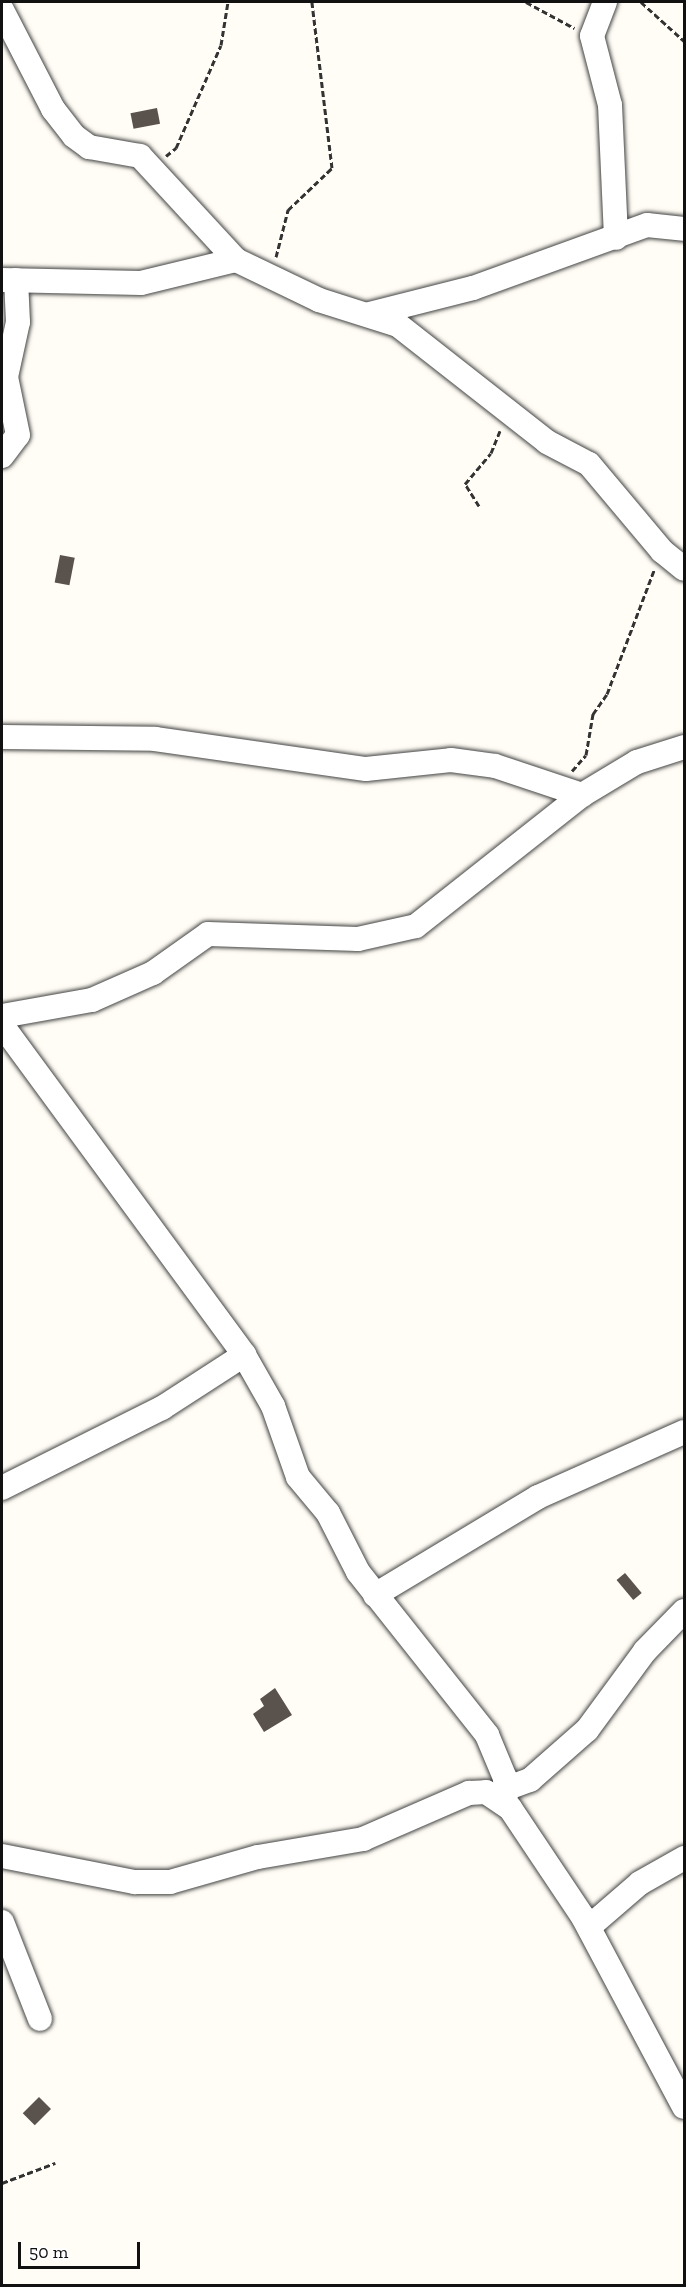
<!DOCTYPE html>
<style>
body{margin:0}
#map{position:relative;width:686px;height:2287px;overflow:hidden;background:#fffdf5;font-family:"Zilla Slab",serif}
div>[style]{position:absolute}
.building>*{inset:0;background:#5a524d;transform-origin:0 0}
.path>*{height:3px;margin-top:-1.5px;transform-origin:0;background:repeating-linear-gradient(90deg,#333 0 6px,transparent 0 9px)}
.roads{filter:drop-shadow(0 0 2px #444) drop-shadow(0 0 2px #444)}
.minor>*{height:24px;margin:-12px;padding:0 12px;transform-origin:12px;border-radius:12px;background:#fff}
span{translate:-50% -50%;white-space:nowrap;text-align:center;line-height:1.15;-webkit-text-stroke:6px #fff;paint-order:stroke}
.frame{position:absolute;inset:0;border:3px solid #111;pointer-events:none}
.scale{position:absolute;left:18px;top:2242px;width:122px;height:27px;box-sizing:border-box;border:3px solid #111;border-top:0;padding-left:8px;font-size:18px;line-height:21px;white-space:nowrap;color:#111;-webkit-text-stroke:4px #fff;paint-order:stroke}
</style>
<div id="map">
<div class="building">
<div style="left:157px;top:108px;width:16px;height:27px;rotate:79deg"></div>
<div style="left:60px;top:555px;width:15px;height:28px;rotate:11deg"></div>
<div style="left:625px;top:1573px;width:26px;height:11px;rotate:50deg"></div>
<div style="clip-path:polygon(275px 1688px,292px 1715px,264px 1732px,253px 1714px,264px 1706px,260px 1699px)"></div>
<div style="left:39px;top:2097px;width:17px;height:23px;rotate:45deg"></div>
</div>
<div class="path">
<div style="left:526px;top:2px;width:55px;rotate:28.4deg"></div>
<div style="left:641px;top:2px;width:58px;rotate:42.2deg"></div>
<div style="left:166px;top:156px;width:13px;rotate:-39deg"></div>
<div style="left:176px;top:148px;width:112px;rotate:-66.4deg"></div>
<div style="left:221px;top:45px;width:44px;rotate:-80.8deg"></div>
<div style="left:276px;top:257px;width:49px;rotate:-75.7deg"></div>
<div style="left:288px;top:210px;width:61px;rotate:-43.7deg"></div>
<div style="left:332px;top:168px;width:167px;rotate:-96.9deg"></div>
<div style="left:479px;top:506px;width:26px;rotate:-122deg"></div>
<div style="left:465px;top:484px;width:40px;rotate:-50deg"></div>
<div style="left:491px;top:453px;width:24px;rotate:-68deg"></div>
<div style="left:572px;top:771px;width:21px;rotate:-49deg"></div>
<div style="left:586px;top:755px;width:42px;rotate:-80.3deg"></div>
<div style="left:593px;top:714px;width:24px;rotate:-55deg"></div>
<div style="left:607px;top:694px;width:133px;rotate:-69.2deg"></div>
<div style="left:2px;top:2183px;width:57px;rotate:-20.7deg"></div>
</div>
<div class="roads">
<div class="minor">
<div style="left:605px;top:2px;width:36px;rotate:111deg"></div>
<div style="left:592px;top:36px;width:71px;rotate:75.4deg"></div>
<div style="left:610px;top:105px;width:133px;rotate:87.4deg"></div>
<div style="left:2px;top:10px;width:111px;rotate:62.7deg"></div>
<div style="left:53px;top:109px;width:34px;rotate:52deg"></div>
<div style="left:74px;top:136px;width:19px;rotate:36deg"></div>
<div style="left:89px;top:147px;width:52px;rotate:10deg"></div>
<div style="left:140px;top:156px;width:142px;rotate:47.3deg"></div>
<div style="left:2px;top:280px;width:139px;rotate:1.2deg"></div>
<div style="left:141px;top:283px;width:98px;rotate:-13.6deg"></div>
<div style="left:236px;top:260px;width:92px;rotate:25.7deg"></div>
<div style="left:319px;top:300px;width:83px;rotate:17.6deg"></div>
<div style="left:398px;top:325px;width:189px;rotate:38.1deg"></div>
<div style="left:547px;top:442px;width:47px;rotate:27.6deg"></div>
<div style="left:589px;top:464px;width:114px;rotate:50deg"></div>
<div style="left:662px;top:551px;width:28px;rotate:39deg"></div>
<div style="left:370px;top:314px;width:106px;rotate:-14.2deg"></div>
<div style="left:473px;top:288px;width:185px;rotate:-19.9deg"></div>
<div style="left:647px;top:225px;width:37px;rotate:6deg"></div>
<div style="left:2px;top:456px;width:26px;rotate:-53deg"></div>
<div style="left:18px;top:435px;width:59px;rotate:-101.7deg"></div>
<div style="left:6px;top:377px;width:56px;rotate:-77.7deg"></div>
<div style="left:18px;top:322px;width:42px;rotate:-92.7deg"></div>
<div style="left:2px;top:737px;width:153px;rotate:0.7deg"></div>
<div style="left:155px;top:739px;width:213px;rotate:8.1deg"></div>
<div style="left:366px;top:769px;width:85px;rotate:-6deg"></div>
<div style="left:451px;top:760px;width:44px;rotate:7.8deg"></div>
<div style="left:495px;top:766px;width:92px;rotate:18.4deg"></div>
<div style="left:2px;top:1016px;width:91px;rotate:-10.1deg"></div>
<div style="left:92px;top:1000px;width:67px;rotate:-23.9deg"></div>
<div style="left:153px;top:973px;width:67px;rotate:-35.3deg"></div>
<div style="left:208px;top:934px;width:150px;rotate:1.9deg"></div>
<div style="left:358px;top:939px;width:59px;rotate:-12.6deg"></div>
<div style="left:416px;top:926px;width:211px;rotate:-38.3deg"></div>
<div style="left:582px;top:795px;width:64px;rotate:-31deg"></div>
<div style="left:637px;top:762px;width:49px;rotate:-17.7deg"></div>
<div style="left:2px;top:1025px;width:409px;rotate:53.7deg"></div>
<div style="left:244px;top:1355px;width:59px;rotate:60.4deg"></div>
<div style="left:273px;top:1406px;width:75px;rotate:70.6deg"></div>
<div style="left:298px;top:1477px;width:47px;rotate:50.2deg"></div>
<div style="left:328px;top:1513px;width:66px;rotate:63deg"></div>
<div style="left:358px;top:1572px;width:208px;rotate:51.6deg"></div>
<div style="left:487px;top:1735px;width:47px;rotate:67.3deg"></div>
<div style="left:505px;top:1778px;width:26px;rotate:88deg"></div>
<div style="left:2px;top:1488px;width:179px;rotate:-26.6deg"></div>
<div style="left:162px;top:1408px;width:98px;rotate:-32.9deg"></div>
<div style="left:375px;top:1595px;width:190px;rotate:-31deg"></div>
<div style="left:538px;top:1497px;width:160px;rotate:-24deg"></div>
<div style="left:505px;top:1789px;width:27px;rotate:-20deg"></div>
<div style="left:530px;top:1780px;width:76px;rotate:-41.3deg"></div>
<div style="left:587px;top:1730px;width:98px;rotate:-53.7deg"></div>
<div style="left:645px;top:1651px;width:56px;rotate:-45.7deg"></div>
<div style="left:2px;top:1856px;width:136px;rotate:11.1deg"></div>
<div style="left:135px;top:1882px;width:35px"></div>
<div style="left:170px;top:1882px;width:91px;rotate:-15.9deg"></div>
<div style="left:258px;top:1857px;width:107px;rotate:-9.7deg"></div>
<div style="left:363px;top:1839px;width:116px;rotate:-23.5deg"></div>
<div style="left:469px;top:1793px;width:17px;rotate:-3deg"></div>
<div style="left:486px;top:1792px;width:29px;rotate:34deg"></div>
<div style="left:510px;top:1808px;width:131px;rotate:56.2deg"></div>
<div style="left:583px;top:1917px;width:215px;rotate:62deg"></div>
<div style="left:2px;top:1922px;width:104px;rotate:68.6deg"></div>
<div style="left:589px;top:1927px;width:67px;rotate:-40.8deg"></div>
<div style="left:640px;top:1883px;width:51px;rotate:-29.6deg"></div>
</div>
</div>
<div class="frame"></div>
<div class="scale">50 m</div>
</div>
